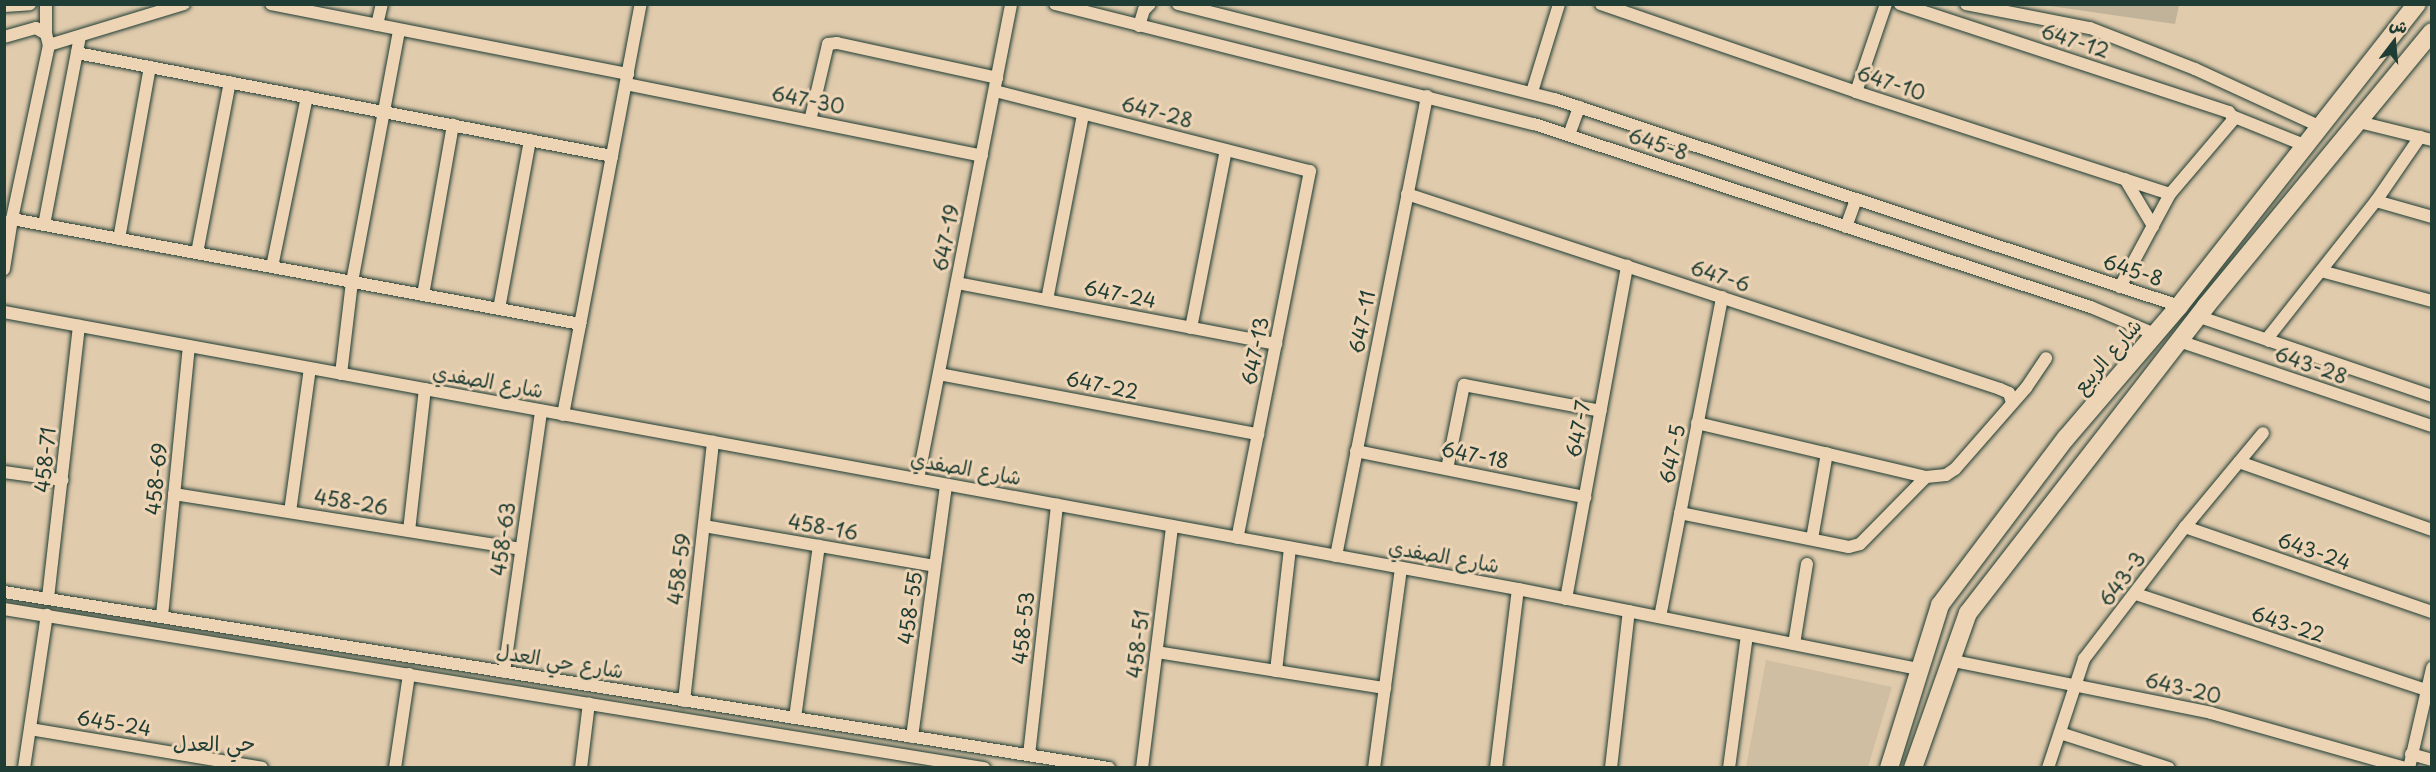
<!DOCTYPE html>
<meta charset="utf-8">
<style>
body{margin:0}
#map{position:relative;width:2436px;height:772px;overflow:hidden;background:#e1cbad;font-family:"Playpen Sans","Playpen Sans Arabic",sans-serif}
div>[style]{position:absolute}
.built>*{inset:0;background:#d0bea2}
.green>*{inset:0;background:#c0b399}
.roads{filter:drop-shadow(0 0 2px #1f3d34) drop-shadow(0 0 2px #1f3d34)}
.street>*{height:12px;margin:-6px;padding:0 6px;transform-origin:6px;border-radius:6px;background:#edd4b5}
.primary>*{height:18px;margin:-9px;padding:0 9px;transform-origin:9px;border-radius:9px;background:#edd4b5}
span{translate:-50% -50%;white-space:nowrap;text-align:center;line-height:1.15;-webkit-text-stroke:6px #edd4b5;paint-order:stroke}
.street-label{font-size:20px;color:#1f3d34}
.neighbourhood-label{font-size:21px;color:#1f3d34}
.frame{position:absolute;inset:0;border:6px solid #1f3d34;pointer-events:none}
.north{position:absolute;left:2364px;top:12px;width:60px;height:60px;-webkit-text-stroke:4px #edd4b5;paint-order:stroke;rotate:16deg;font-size:16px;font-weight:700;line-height:24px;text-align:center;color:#1f3d34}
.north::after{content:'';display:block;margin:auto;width:21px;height:27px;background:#1f3d34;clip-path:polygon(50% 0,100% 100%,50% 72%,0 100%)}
</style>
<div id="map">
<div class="built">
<div style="clip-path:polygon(1766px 660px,1892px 687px,1868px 767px,1746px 767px)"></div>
</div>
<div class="green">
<div style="clip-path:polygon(2043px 5px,2179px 5px,2175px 24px)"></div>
</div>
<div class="roads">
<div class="street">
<div style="left:271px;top:4px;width:364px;rotate:11.1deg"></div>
<div style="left:1055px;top:4px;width:494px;rotate:14.1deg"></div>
<div style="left:1534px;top:124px;width:586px;rotate:18.19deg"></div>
<div style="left:2091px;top:307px;width:69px;rotate:22.9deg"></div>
<div style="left:1178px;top:4px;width:388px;rotate:14.2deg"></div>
<div style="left:1554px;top:99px;width:658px;rotate:18.32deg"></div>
<div style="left:1601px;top:4px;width:270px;rotate:19deg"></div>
<div style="left:1856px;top:92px;width:330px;rotate:18deg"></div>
<div style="left:1900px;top:4px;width:346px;rotate:18.2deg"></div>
<div style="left:2229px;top:112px;width:5px;rotate:53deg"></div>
<div style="left:2232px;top:116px;width:4px;rotate:76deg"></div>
<div style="left:2233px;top:120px;width:97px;rotate:130.4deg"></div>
<div style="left:2170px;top:194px;width:106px;rotate:118.3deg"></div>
<div style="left:1966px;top:4px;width:126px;rotate:11deg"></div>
<div style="left:2090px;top:28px;width:113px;rotate:21.3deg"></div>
<div style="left:2195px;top:69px;width:136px;rotate:24.7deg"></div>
<div style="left:4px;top:6px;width:26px;rotate:-4deg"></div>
<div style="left:377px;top:25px;width:22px;rotate:-77deg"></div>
<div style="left:1139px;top:26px;width:17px;rotate:-73deg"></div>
<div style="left:1144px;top:10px;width:8px;rotate:-45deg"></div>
<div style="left:46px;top:34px;width:30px;rotate:-90deg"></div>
<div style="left:4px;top:37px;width:33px;rotate:-16deg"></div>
<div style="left:36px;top:28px;width:12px;rotate:31deg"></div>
<div style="left:46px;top:34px;width:11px;rotate:75deg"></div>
<div style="left:49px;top:45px;width:178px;rotate:102deg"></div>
<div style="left:12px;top:219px;width:51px;rotate:99.1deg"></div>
<div style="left:49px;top:45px;width:141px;rotate:-16.9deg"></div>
<div style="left:77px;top:53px;width:545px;rotate:10.9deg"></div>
<div style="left:626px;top:84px;width:363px;rotate:11.4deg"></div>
<div style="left:995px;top:91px;width:325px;rotate:14.3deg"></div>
<div style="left:1310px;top:171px;width:374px;rotate:101.2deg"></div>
<div style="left:1532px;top:92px;width:92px;rotate:-72.9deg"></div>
<div style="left:1856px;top:92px;width:93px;rotate:-71.2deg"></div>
<div style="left:2232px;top:116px;width:78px;rotate:21.9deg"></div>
<div style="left:810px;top:121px;width:79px;rotate:-76.8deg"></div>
<div style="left:828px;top:44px;width:9px;rotate:-6deg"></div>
<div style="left:837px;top:43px;width:164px;rotate:12.3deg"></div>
<div style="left:2359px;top:122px;width:75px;rotate:13.9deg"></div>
<div style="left:1569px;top:135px;width:30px;rotate:-70deg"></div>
<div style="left:2125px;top:179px;width:55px;rotate:59.2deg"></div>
<div style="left:1407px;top:194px;width:624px;rotate:18.2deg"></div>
<div style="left:2000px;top:389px;width:10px;rotate:24deg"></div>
<div style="left:2009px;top:393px;width:10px;rotate:73deg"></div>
<div style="left:2376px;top:201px;width:58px;rotate:15.9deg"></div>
<div style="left:12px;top:219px;width:578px;rotate:10.47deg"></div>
<div style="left:44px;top:225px;width:192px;rotate:-79.2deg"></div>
<div style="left:1846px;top:227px;width:30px;rotate:-70deg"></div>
<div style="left:119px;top:239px;width:175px;rotate:-79.8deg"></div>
<div style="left:197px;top:253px;width:174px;rotate:-79.1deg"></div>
<div style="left:272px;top:267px;width:174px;rotate:-78.4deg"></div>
<div style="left:2321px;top:271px;width:115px;rotate:15.1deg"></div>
<div style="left:957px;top:283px;width:325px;rotate:10.8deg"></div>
<div style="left:423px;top:295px;width:173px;rotate:-80deg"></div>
<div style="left:1047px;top:300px;width:189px;rotate:-79deg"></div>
<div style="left:499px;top:309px;width:172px;rotate:-79.6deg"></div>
<div style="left:4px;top:312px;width:1539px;rotate:10.37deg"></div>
<div style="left:1518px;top:589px;width:410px;rotate:11.3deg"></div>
<div style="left:2197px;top:316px;width:248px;rotate:18.8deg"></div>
<div style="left:1191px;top:328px;width:181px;rotate:-78.9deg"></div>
<div style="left:2179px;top:341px;width:267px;rotate:18.6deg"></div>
<div style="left:2269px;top:341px;width:6px;rotate:-81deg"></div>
<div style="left:2270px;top:335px;width:171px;rotate:-51.7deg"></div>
<div style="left:2376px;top:201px;width:78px;rotate:-55.5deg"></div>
<div style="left:341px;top:374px;width:93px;rotate:-83.2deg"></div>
<div style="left:352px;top:282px;width:256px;rotate:-79.4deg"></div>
<div style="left:939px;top:374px;width:325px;rotate:10.7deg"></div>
<div style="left:563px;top:415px;width:418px;rotate:-79.3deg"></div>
<div style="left:1697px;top:423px;width:235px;rotate:13.3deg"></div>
<div style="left:1356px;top:451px;width:234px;rotate:11.4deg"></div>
<div style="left:2239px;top:462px;width:205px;rotate:19.4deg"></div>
<div style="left:1447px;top:469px;width:86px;rotate:-78.6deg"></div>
<div style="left:1464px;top:385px;width:139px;rotate:10.7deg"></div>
<div style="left:4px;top:472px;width:59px;rotate:7.9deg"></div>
<div style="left:918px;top:479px;width:484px;rotate:-78.9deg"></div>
<div style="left:174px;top:494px;width:351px;rotate:9deg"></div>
<div style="left:290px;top:512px;width:145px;rotate:-82.1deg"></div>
<div style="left:1680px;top:513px;width:172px;rotate:11.4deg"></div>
<div style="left:1849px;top:547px;width:11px;rotate:-15deg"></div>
<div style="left:1860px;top:544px;width:94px;rotate:-45.4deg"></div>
<div style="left:1926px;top:477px;width:20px;rotate:-6deg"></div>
<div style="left:1946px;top:475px;width:11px;rotate:-34deg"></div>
<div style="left:1955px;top:469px;width:108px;rotate:-48.8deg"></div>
<div style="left:2026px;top:388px;width:36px;rotate:-56deg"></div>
<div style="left:704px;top:526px;width:234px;rotate:9.8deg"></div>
<div style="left:2185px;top:527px;width:261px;rotate:19deg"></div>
<div style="left:409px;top:531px;width:143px;rotate:-83.6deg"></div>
<div style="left:1812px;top:539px;width:87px;rotate:-80.1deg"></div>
<div style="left:1336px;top:556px;width:469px;rotate:-78.8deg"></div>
<div style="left:4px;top:592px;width:1119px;rotate:9.05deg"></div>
<div style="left:2136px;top:594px;width:306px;rotate:18.3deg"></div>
<div style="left:48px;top:598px;width:274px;rotate:-83.5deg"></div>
<div style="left:1566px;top:599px;width:339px;rotate:-79.6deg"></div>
<div style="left:4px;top:609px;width:993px;rotate:9.22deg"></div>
<div style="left:162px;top:616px;width:271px;rotate:-84.3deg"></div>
<div style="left:1660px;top:617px;width:326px;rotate:-79deg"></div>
<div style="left:1794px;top:644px;width:81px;rotate:-80.8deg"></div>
<div style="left:1157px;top:652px;width:231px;rotate:9deg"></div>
<div style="left:1949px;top:660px;width:267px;rotate:11.4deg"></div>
<div style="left:2211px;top:713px;width:202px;rotate:15.8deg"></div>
<div style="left:1276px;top:671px;width:124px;rotate:-83.5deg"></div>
<div style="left:504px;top:672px;width:264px;rotate:-81.9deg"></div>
<div style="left:684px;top:701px;width:261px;rotate:-83.6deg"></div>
<div style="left:795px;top:718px;width:174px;rotate:-82.1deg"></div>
<div style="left:30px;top:729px;width:235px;rotate:9.5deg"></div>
<div style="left:2060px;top:733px;width:114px;rotate:17.8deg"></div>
<div style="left:912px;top:737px;width:254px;rotate:-82.3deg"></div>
<div style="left:2411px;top:754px;width:22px;rotate:16deg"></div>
<div style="left:1029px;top:755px;width:252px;rotate:-83.6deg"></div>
<div style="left:24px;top:768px;width:155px;rotate:-81.5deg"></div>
<div style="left:395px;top:768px;width:95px;rotate:-81.5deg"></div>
<div style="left:581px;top:768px;width:65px;rotate:-83deg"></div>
<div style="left:1142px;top:768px;width:244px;rotate:-82.9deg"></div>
<div style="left:1374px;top:768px;width:202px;rotate:-82.3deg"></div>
<div style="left:1496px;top:768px;width:180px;rotate:-83deg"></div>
<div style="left:1611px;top:768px;width:158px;rotate:-83.5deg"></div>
<div style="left:1729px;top:768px;width:134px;rotate:-82.3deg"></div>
<div style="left:2048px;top:768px;width:115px;rotate:-71.7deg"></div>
<div style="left:2084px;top:659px;width:166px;rotate:-52.6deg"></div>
<div style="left:2185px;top:527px;width:122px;rotate:-50.3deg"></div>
<div style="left:2409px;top:768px;width:103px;rotate:-77deg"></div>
</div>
<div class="primary">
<div style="left:1889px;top:768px;width:171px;rotate:-72.6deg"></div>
<div style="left:1940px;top:605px;width:209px;rotate:-53deg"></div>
<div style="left:2066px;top:438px;width:174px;rotate:-49.4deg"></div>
<div style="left:2179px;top:306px;width:385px;rotate:-51.8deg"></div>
<div style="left:1913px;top:768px;width:164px;rotate:-70.5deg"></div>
<div style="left:1968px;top:613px;width:388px;rotate:-52.2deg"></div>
<div style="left:2206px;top:306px;width:355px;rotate:-50.5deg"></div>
</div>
</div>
<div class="street-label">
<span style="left:2075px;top:41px;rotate:18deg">647-12</span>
<span style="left:1891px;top:83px;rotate:18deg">647-10</span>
<span style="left:808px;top:100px;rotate:11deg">647-30</span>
<span style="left:1157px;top:112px;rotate:14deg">647-28</span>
<span style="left:1658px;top:144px;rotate:18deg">645-8</span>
<span style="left:946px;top:238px;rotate:-79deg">647-19</span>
<span style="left:2133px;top:270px;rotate:18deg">645-8</span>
<span style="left:1720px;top:276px;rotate:18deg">647-6</span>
<span style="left:1120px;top:294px;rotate:11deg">647-24</span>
<span style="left:1362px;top:322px;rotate:-79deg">647-11</span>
<span style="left:1255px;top:351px;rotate:-79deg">647-13</span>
<span style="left:2107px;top:356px;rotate:-49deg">شارع الربيع</span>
<span style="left:2311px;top:365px;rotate:19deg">643-28</span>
<span style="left:488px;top:381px;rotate:10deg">شارع الصفدي</span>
<span style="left:1102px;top:385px;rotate:11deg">647-22</span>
<span style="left:1578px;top:429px;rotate:-80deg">647-7</span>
<span style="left:1672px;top:454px;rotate:-79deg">647-5</span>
<span style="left:1475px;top:455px;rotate:11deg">647-18</span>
<span style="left:45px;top:460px;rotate:-84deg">458-71</span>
<span style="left:966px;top:468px;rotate:10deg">شارع الصفدي</span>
<span style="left:156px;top:479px;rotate:-84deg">458-69</span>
<span style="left:351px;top:502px;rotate:9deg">458-26</span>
<span style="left:823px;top:527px;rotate:10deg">458-16</span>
<span style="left:503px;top:539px;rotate:-82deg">458-63</span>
<span style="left:2314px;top:551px;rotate:19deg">643-24</span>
<span style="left:1444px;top:556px;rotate:10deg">شارع الصفدي</span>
<span style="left:679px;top:569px;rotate:-83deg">458-59</span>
<span style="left:2122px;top:579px;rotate:-53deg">643-3</span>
<span style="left:910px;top:608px;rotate:-82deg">458-55</span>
<span style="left:2288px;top:624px;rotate:18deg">643-22</span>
<span style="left:1023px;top:628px;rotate:-84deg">458-53</span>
<span style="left:1138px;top:644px;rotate:-83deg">458-51</span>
<span style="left:560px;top:661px;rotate:9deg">شارع حي العدل</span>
<span style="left:2183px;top:688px;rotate:13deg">643-20</span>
<span style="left:114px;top:723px;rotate:9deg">645-24</span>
</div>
<div class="neighbourhood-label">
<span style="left:214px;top:742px">حي العدل</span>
</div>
<div class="frame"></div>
<div class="north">ش</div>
</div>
